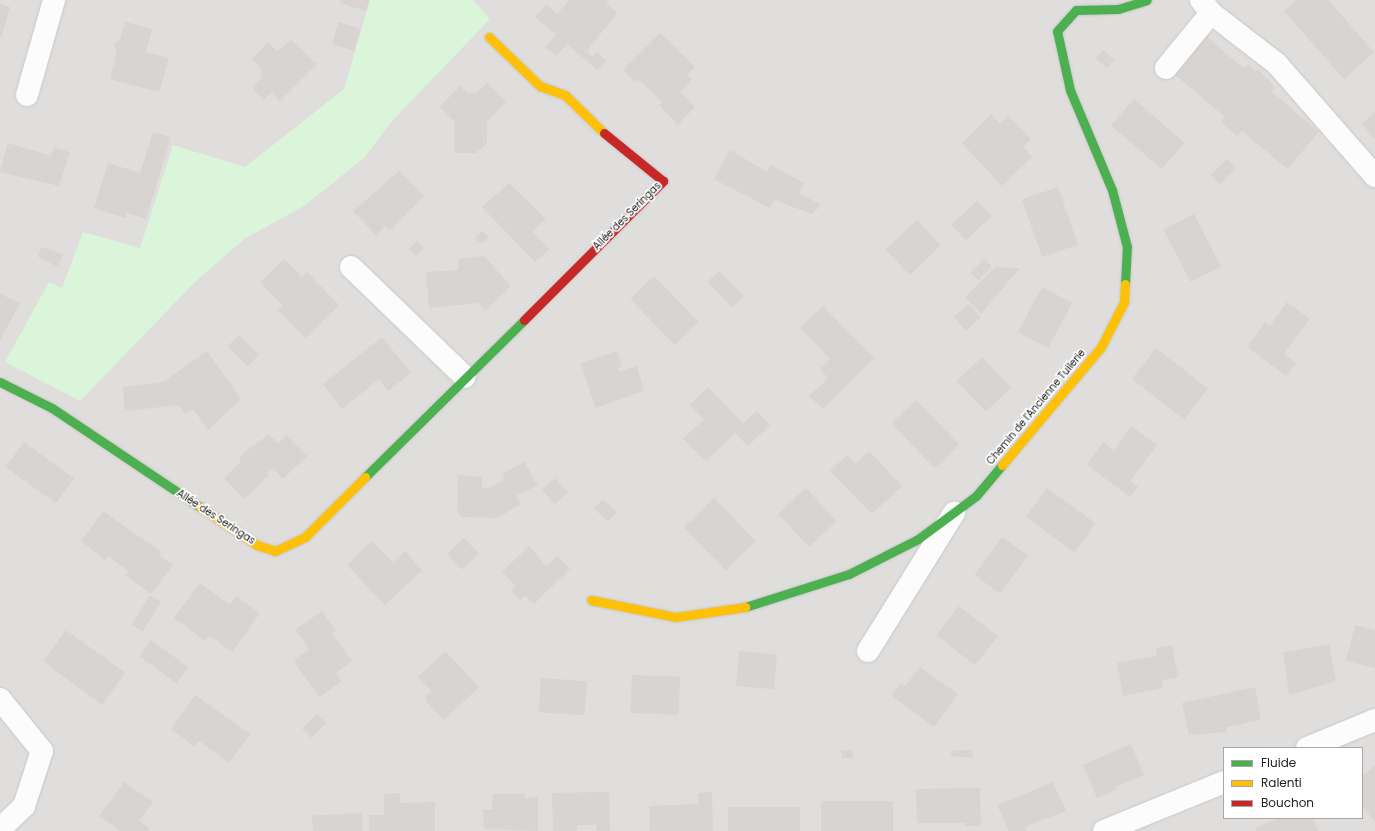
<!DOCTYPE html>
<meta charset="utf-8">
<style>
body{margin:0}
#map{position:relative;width:1375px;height:831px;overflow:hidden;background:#f0eeeb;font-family:Poppins,sans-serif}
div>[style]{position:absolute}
.residential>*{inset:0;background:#dfdedc}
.park>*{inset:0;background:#daf5da}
.parking>*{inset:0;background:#e0dfde}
.building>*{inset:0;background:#d7d4d2;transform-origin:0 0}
.roads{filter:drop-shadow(0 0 1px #c9c8c7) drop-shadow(0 0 1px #c9c8c7)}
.street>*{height:22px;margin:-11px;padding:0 11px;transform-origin:11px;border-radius:11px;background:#fdfcfc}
.fast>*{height:9px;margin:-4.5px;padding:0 4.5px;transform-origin:4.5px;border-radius:4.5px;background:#4caf50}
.slow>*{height:9px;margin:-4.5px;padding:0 4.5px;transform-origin:4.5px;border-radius:4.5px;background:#ffc107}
.jam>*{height:9px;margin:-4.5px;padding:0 4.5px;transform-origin:4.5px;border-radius:4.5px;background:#c62828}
span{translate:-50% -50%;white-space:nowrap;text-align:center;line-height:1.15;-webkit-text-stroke:3.5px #fff;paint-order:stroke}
.street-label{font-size:10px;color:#222}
.legend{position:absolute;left:1223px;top:747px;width:140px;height:72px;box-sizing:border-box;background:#fff;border:1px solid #a7a7a7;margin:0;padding:5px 7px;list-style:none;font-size:12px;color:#222}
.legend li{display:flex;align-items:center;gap:8px;height:20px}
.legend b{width:20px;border:1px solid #a7a7a7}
</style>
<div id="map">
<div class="residential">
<div style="clip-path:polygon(evenodd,0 0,1375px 0,1375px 831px,0 831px,0 0,1224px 748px,1362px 748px,1362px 818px,1224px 818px,1224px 748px)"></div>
</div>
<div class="park">
<div style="clip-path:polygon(370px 0,473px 0,490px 19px,392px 121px,364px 158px,304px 206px,244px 239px,194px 283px,80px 401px,5px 362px,49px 282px,62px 288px,83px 232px,140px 248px,173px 145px,245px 167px,344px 89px)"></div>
</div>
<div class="parking">
<div style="clip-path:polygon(650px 0,1001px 0,1028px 28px,850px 202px)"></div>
</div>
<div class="building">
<div style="clip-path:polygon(341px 0,369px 0,366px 11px,340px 3px)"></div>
<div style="clip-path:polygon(570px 0,608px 0,606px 3px,617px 13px,587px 51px,592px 57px,597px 52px,606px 61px,597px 70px,567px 44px,556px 56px,545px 47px,556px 34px,535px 17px,546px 4px,557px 14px)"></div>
<div style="clip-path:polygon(1296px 0,1328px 0,1374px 52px,1344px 79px,1284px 11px)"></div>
<div style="clip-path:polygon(0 4px,10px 7px,2px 36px,0 36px)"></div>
<div style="clip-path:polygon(125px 22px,152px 29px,146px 52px,169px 58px,159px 92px,110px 79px,116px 55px,115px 43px,120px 40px)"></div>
<div style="left:339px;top:22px;width:23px;height:23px;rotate:18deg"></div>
<div style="clip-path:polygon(660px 33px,695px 67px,687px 75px,692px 79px,680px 92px,695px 107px,678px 125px,659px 105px,662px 102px,638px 79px,635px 82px,623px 70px)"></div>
<div style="clip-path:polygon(1206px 36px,1244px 69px,1248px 64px,1256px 71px,1258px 69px,1275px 87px,1272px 92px,1319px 132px,1287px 169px,1242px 131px,1237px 136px,1221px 122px,1225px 117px,1174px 74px)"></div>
<div style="clip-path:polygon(291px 40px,317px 64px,280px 101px,271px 92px,264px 100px,252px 88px,261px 79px,261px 68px,252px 59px,268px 42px,277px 51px)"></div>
<div style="left:1103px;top:50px;width:15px;height:11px;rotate:42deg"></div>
<div style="clip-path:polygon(487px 83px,506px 102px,487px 122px,487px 143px,476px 153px,454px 153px,455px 122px,440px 107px,460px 86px,468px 93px,477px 93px)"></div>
<div style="left:1134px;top:99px;width:67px;height:35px;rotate:41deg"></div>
<div style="clip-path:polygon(1375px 112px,1375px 139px,1362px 124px)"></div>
<div style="clip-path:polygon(991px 114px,1000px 124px,1008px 116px,1031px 139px,1023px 147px,1032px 157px,1002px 186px,962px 143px)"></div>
<div style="clip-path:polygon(153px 132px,171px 137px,146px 219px,127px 213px,125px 218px,94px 208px,108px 163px,140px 173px)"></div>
<div style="clip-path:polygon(8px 143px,51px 156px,54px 148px,70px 152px,59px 186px,0 172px)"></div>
<div style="clip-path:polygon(730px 150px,767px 172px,771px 165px,804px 183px,799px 193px,821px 205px,812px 214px,775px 200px,770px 208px,714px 179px)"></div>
<div style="left:1227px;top:159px;width:13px;height:23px;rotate:45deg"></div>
<div style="clip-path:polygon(399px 171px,424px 196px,390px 231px,385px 226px,376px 235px,353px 211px)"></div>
<div style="clip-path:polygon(509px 183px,546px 219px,532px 232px,549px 249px,535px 262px,482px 207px)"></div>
<div style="left:1058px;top:187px;width:61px;height:38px;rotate:71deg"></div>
<div style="left:977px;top:201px;width:21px;height:35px;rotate:47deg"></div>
<div style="left:1194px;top:214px;width:59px;height:34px;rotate:63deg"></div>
<div style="left:917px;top:220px;width:35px;height:43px;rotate:47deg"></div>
<div style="clip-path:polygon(482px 231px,489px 237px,481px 244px,475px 238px)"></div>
<div style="left:417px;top:241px;width:10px;height:11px;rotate:45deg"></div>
<div style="clip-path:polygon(41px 247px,63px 254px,58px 267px,38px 257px)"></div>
<div style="clip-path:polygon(484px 256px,511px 286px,485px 311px,479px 303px,429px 308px,426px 272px,458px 270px,458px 259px)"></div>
<div style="clip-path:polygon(284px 259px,302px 277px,307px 272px,339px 305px,305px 338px,278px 310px,282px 305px,260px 282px)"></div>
<div style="left:984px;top:259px;width:11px;height:19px;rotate:45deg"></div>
<div style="clip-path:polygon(995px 267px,1020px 268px,981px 314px,965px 297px)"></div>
<div style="left:719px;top:271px;width:35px;height:16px;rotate:46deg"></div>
<div style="left:654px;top:276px;width:64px;height:33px;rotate:46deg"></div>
<div style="left:1042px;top:287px;width:34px;height:51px;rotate:28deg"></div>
<div style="clip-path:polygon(0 294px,20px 303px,0 340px)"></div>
<div style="clip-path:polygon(1287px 302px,1310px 319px,1284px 354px,1296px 363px,1286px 376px,1247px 347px,1265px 323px,1270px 326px)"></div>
<div style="left:969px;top:304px;width:18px;height:20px;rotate:49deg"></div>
<div style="clip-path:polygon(823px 306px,874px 358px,823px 409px,809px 396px,828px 378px,820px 369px,830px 359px,800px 328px)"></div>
<div style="left:239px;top:335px;width:28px;height:16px;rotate:45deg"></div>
<div style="clip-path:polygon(382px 337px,411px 373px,388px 391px,379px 379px,342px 409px,323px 384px)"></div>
<div style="left:1156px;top:348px;width:66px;height:39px;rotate:38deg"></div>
<div style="clip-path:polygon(207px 351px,241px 399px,208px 430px,193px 409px,185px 414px,179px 405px,125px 411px,123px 387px,163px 382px)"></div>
<div style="clip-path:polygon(617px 351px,622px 367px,617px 368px,619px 371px,637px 366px,644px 391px,595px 408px,581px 363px)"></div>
<div style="left:982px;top:357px;width:42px;height:35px;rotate:46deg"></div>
<div style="clip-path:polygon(708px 387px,743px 423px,757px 411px,770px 425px,748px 446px,735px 433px,706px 461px,683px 439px,704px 419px,690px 405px)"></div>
<div style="left:916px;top:400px;width:62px;height:34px;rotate:46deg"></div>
<div style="clip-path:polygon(1131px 426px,1157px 445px,1130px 481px,1138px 487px,1130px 497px,1087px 465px,1103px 442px,1114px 450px)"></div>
<div style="clip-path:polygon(269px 434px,278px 444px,286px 435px,307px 456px,283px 479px,273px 468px,267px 473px,269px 475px,244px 499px,224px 478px,240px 462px,240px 456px)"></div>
<div style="left:24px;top:442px;width:62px;height:31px;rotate:36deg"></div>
<div style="clip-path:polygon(869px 451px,902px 486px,872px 514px,830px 471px,847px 455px,855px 464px)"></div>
<div style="clip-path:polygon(524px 462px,538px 485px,516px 496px,521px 504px,497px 518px,462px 517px,457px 513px,458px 475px,482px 477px,482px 488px,489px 488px,505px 479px,502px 474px)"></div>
<div style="left:555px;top:478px;width:19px;height:18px;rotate:47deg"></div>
<div style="left:806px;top:488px;width:45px;height:38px;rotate:47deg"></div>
<div style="left:1047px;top:488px;width:60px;height:36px;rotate:36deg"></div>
<div style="left:714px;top:498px;width:60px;height:42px;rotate:46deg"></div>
<div style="left:603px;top:499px;width:19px;height:13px;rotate:43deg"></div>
<div style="clip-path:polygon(103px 511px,161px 552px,159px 555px,173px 565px,151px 594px,126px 575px,128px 571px,108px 556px,105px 560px,81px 541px)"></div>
<div style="left:1002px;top:537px;width:32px;height:47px;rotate:36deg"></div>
<div style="left:464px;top:538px;width:22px;height:23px;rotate:47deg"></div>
<div style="clip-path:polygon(372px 541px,393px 562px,405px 551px,422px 570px,385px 605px,347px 565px)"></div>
<div style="clip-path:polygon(529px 546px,546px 566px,557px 556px,570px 569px,534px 604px,525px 595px,520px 600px,511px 591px,516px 586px,502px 572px)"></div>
<div style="clip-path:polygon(200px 583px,230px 605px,236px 596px,260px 613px,232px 652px,209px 635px,205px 641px,174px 618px)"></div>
<div style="left:150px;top:595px;width:13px;height:35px;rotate:32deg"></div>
<div style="left:959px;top:606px;width:49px;height:37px;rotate:38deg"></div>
<div style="clip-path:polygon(322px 611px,336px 631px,332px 633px,352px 661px,336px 673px,342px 681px,319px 697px,295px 663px,295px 659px,309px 649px,295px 630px)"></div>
<div style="clip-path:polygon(1355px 625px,1375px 630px,1375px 668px,1346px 661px)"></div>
<div style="left:66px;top:630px;width:73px;height:39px;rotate:36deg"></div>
<div style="left:151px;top:640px;width:46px;height:20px;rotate:36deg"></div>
<div style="clip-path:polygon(1329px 644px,1336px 681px,1289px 695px,1283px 653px)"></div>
<div style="clip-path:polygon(1172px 645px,1178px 677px,1162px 680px,1163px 688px,1123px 696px,1117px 663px,1157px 656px,1156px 648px)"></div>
<div style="clip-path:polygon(445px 651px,479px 687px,444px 720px,426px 701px,426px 696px,432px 691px,418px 677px)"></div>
<div style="left:739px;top:651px;width:38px;height:35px;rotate:5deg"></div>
<div style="clip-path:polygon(920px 667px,958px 694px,934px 727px,891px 695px,901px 683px,905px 686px)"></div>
<div style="left:632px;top:675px;width:48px;height:38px;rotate:2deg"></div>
<div style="left:541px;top:678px;width:46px;height:34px;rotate:4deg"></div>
<div style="clip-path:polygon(1255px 687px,1261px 720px,1226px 727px,1227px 732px,1189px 735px,1182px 703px)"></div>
<div style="clip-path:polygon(195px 695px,250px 734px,229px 763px,199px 741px,194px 746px,171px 729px)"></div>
<div style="left:317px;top:714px;width:13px;height:21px;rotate:45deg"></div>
<div style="clip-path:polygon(1131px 744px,1144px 775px,1115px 787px,1116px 790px,1097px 798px,1083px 765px)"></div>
<div style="clip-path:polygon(841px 750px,852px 750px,853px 758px,842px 758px)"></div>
<div style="clip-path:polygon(963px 750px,972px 750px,973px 758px,951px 756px,951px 751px)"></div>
<div style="clip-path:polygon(1375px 766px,1375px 822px,1362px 805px,1362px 776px)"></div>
<div style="clip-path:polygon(124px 782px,153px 802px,139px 821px,150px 829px,148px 831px,120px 831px,99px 816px)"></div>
<div style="clip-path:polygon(1053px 782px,1066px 811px,1026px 826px,1026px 831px,1009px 831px,997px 805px)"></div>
<div style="clip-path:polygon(980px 788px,981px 826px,966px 826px,965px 823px,917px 823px,916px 789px)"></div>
<div style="clip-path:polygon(609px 792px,610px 831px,597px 831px,596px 825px,577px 825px,577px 831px,553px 831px,552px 793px)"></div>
<div style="clip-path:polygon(712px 792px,713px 831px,650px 831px,649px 806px,699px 804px,698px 793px)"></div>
<div style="clip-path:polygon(400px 793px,400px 803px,435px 802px,435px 831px,369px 831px,369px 815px,384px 815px,384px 794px)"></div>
<div style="clip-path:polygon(493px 794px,525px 794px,525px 798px,538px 797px,538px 831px,484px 829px,483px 810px,492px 809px)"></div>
<div style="left:893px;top:801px;width:30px;height:72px;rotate:90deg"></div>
<div style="left:800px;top:807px;width:24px;height:72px;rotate:90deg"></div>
<div style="left:362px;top:813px;width:18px;height:50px;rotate:87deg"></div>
<div style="clip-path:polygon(1279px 818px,1313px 818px,1318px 831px,1256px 831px,1255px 828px)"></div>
</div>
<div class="roads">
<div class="street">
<div style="left:1201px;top:0;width:16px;rotate:52deg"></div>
<div style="left:1211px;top:13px;width:83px;rotate:37.7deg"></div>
<div style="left:1277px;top:64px;width:149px;rotate:48.8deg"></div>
<div style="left:1166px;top:68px;width:71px;rotate:-50.7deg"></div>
<div style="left:27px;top:95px;width:99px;rotate:-74.1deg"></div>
<div style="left:351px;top:267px;width:158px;rotate:44deg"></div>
<div style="left:868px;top:651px;width:163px;rotate:-58.1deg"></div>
<div style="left:0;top:699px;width:67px;rotate:51.1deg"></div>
<div style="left:42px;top:751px;width:58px;rotate:108.1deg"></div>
<div style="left:24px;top:806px;width:33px;rotate:136deg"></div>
<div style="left:1307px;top:748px;width:74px;rotate:-22.4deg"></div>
<div style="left:1104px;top:831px;width:130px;rotate:-22.2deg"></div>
</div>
<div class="fast">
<div style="left:1125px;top:284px;width:37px;rotate:-87deg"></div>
<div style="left:1127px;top:247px;width:59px;rotate:-104.7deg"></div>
<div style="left:1112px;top:190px;width:108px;rotate:-112.8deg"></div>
<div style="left:1070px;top:90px;width:60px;rotate:-102.4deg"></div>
<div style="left:1057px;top:31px;width:28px;rotate:-48deg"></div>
<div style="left:1076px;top:10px;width:42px;rotate:-1.4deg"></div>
<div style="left:1118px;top:9px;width:30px;rotate:-17deg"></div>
<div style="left:0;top:382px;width:58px;rotate:26.6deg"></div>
<div style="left:52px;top:408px;width:178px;rotate:33.8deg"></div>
<div style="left:365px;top:477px;width:223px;rotate:-44.6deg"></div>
<div style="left:745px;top:607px;width:109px;rotate:-17.6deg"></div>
<div style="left:849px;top:574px;width:77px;rotate:-26.9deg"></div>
<div style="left:918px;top:539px;width:72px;rotate:-36.6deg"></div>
<div style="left:976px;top:496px;width:40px;rotate:-50deg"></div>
</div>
<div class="slow">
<div style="left:489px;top:37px;width:71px;rotate:43.9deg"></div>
<div style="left:540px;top:86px;width:27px;rotate:20deg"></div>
<div style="left:565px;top:95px;width:54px;rotate:44.3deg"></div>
<div style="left:1002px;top:465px;width:154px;rotate:-50deg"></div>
<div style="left:1101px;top:347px;width:51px;rotate:-62.9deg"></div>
<div style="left:1124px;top:302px;width:18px;rotate:-87deg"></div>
<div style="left:200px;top:507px;width:69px;rotate:33.7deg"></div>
<div style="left:257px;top:545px;width:19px;rotate:18deg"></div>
<div style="left:275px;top:551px;width:33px;rotate:-25deg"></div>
<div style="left:305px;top:537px;width:85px;rotate:-45deg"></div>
<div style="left:591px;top:600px;width:87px;rotate:11.3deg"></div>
<div style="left:676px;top:617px;width:70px;rotate:-8.2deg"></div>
</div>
<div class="jam">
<div style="left:524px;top:320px;width:197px;rotate:-45deg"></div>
<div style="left:663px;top:181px;width:76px;rotate:-140.9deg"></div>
</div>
</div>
<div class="street-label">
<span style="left:627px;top:216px;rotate:-45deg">Allée des Seringas</span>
<span style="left:1036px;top:407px;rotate:-50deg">Chemin de l'Ancienne Tuilerie</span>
<span style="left:216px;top:517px;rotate:33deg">Allée des Seringas</span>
</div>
<ul class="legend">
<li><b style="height:5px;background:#4caf50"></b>Fluide</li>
<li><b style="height:5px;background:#ffc107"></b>Ralenti</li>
<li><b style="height:5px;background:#c62828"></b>Bouchon</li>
</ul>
</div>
